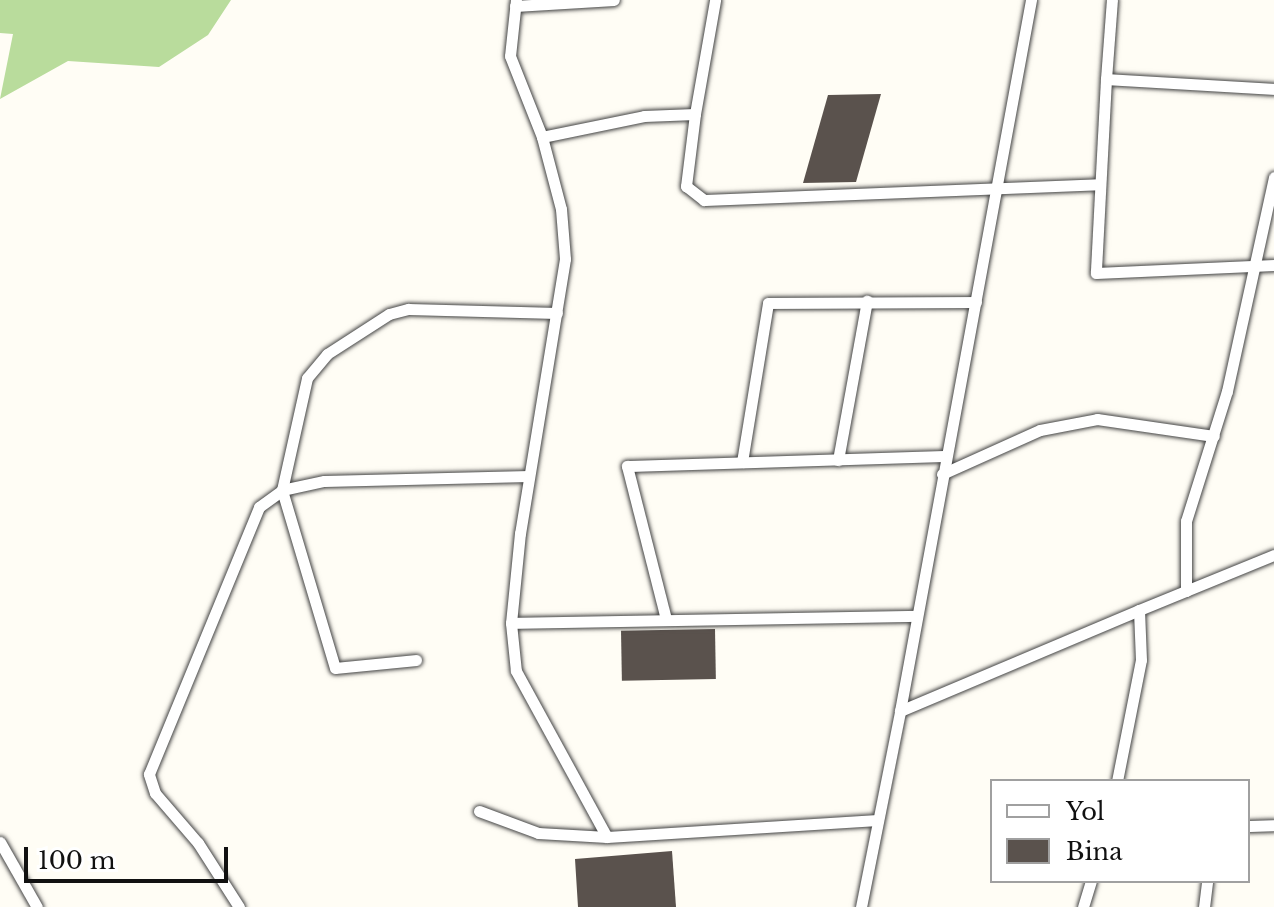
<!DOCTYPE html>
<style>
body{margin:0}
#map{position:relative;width:1274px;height:907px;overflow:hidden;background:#fffdf5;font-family:"Libre Baskerville",serif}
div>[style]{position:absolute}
.forest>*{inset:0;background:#b9dc9c}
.building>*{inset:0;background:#5a524d;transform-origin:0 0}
.roads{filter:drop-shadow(0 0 2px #444) drop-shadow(0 0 2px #444)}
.minor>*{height:11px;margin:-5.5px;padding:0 5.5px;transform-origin:5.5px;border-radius:5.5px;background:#fff}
span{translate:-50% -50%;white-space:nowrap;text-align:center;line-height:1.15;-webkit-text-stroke:8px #fff;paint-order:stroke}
.legend{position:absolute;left:990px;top:779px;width:260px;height:104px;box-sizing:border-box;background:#fff;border:2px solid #a0a0a0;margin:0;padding:10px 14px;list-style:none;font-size:24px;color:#111}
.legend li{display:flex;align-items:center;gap:16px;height:40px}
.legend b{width:40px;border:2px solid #a0a0a0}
.scale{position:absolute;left:24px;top:847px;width:204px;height:36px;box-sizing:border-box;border:4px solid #111;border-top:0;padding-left:10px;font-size:24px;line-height:28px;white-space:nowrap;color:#111;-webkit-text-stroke:6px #fff;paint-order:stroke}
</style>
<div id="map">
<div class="forest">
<div style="clip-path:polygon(0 0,231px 0,208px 35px,159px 67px,68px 61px,0 99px,13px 34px,0 33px)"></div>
</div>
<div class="building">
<div style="clip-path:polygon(881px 94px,856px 182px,803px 183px,828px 95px)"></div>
<div style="left:715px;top:629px;width:50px;height:94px;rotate:89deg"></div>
<div style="clip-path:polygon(672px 851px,676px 907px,578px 907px,575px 859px)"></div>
</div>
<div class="roads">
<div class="minor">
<div style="left:516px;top:0;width:56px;rotate:96.1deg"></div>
<div style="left:510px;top:56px;width:87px;rotate:68.4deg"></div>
<div style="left:542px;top:137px;width:104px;rotate:-11.6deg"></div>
<div style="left:644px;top:116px;width:51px;rotate:-2.2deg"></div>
<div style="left:695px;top:114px;width:116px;rotate:-80deg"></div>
<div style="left:1031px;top:0;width:723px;rotate:100.44deg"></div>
<div style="left:900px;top:711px;width:259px;rotate:-22.9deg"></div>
<div style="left:515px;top:6px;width:99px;rotate:-3.5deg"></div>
<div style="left:1106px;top:79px;width:79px;rotate:-85.7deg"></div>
<div style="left:1274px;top:89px;width:168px;rotate:-176.6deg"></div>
<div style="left:1106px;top:79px;width:194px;rotate:93deg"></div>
<div style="left:1096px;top:273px;width:178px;rotate:-2.6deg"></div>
<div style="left:695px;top:114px;width:73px;rotate:97.1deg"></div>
<div style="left:686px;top:186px;width:23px;rotate:38deg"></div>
<div style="left:704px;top:200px;width:396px;rotate:-2.3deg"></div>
<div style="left:542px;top:137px;width:74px;rotate:75.2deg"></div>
<div style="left:561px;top:209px;width:50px;rotate:85.4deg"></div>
<div style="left:565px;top:259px;width:278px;rotate:99.3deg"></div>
<div style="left:520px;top:533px;width:90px;rotate:95.7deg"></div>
<div style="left:511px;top:623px;width:48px;rotate:84.1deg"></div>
<div style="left:516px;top:671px;width:189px;rotate:61.3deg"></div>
<div style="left:607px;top:837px;width:271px;rotate:-3.6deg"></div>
<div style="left:838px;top:460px;width:162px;rotate:-79.7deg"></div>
<div style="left:742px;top:462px;width:161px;rotate:-80.7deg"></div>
<div style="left:768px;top:303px;width:208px;rotate:-0.3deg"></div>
<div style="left:942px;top:474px;width:107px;rotate:-24.2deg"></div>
<div style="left:1040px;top:430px;width:58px;rotate:-10.9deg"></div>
<div style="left:1097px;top:419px;width:118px;rotate:8.3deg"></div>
<div style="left:1186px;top:591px;width:70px;rotate:-90deg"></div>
<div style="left:1186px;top:521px;width:136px;rotate:-72.5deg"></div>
<div style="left:1227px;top:391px;width:219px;rotate:-77.6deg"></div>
<div style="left:666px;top:619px;width:158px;rotate:-104.3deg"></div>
<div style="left:627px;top:466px;width:319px;rotate:-1.8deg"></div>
<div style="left:511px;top:623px;width:405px;rotate:-1deg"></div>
<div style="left:416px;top:660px;width:81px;rotate:174.4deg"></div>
<div style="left:335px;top:668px;width:186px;rotate:-106.6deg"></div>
<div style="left:282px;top:490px;width:115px;rotate:-77.4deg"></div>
<div style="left:307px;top:378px;width:31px;rotate:-50deg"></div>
<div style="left:327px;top:354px;width:74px;rotate:-32.8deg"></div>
<div style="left:389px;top:314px;width:20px;rotate:-15deg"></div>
<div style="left:408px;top:309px;width:149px;rotate:1.5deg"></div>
<div style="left:1117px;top:781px;width:123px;rotate:-78.8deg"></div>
<div style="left:1141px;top:660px;width:50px;rotate:-92.3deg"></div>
<div style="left:1139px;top:610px;width:146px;rotate:-22.2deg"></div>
<div style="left:479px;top:811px;width:63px;rotate:20.4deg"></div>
<div style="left:538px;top:833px;width:69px;rotate:3.3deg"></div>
<div style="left:1248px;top:826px;width:26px;rotate:-2deg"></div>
<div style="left:0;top:842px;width:75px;rotate:60.4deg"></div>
<div style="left:239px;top:907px;width:76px;rotate:-122.6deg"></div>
<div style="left:198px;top:843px;width:66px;rotate:-130.7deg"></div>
<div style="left:155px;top:793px;width:20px;rotate:-108deg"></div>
<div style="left:149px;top:774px;width:289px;rotate:-67.6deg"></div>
<div style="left:259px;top:507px;width:29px;rotate:-36deg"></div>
<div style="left:282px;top:490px;width:43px;rotate:-12.1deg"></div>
<div style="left:324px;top:481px;width:205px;rotate:-1.4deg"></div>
<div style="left:861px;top:907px;width:200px;rotate:-78.7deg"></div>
<div style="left:1083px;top:907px;width:27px;rotate:-73deg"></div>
<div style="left:1204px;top:907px;width:26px;rotate:-83deg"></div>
</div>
</div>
<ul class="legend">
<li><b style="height:10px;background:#fff"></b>Yol</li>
<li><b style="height:22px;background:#5a524d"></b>Bina</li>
</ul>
<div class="scale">100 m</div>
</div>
